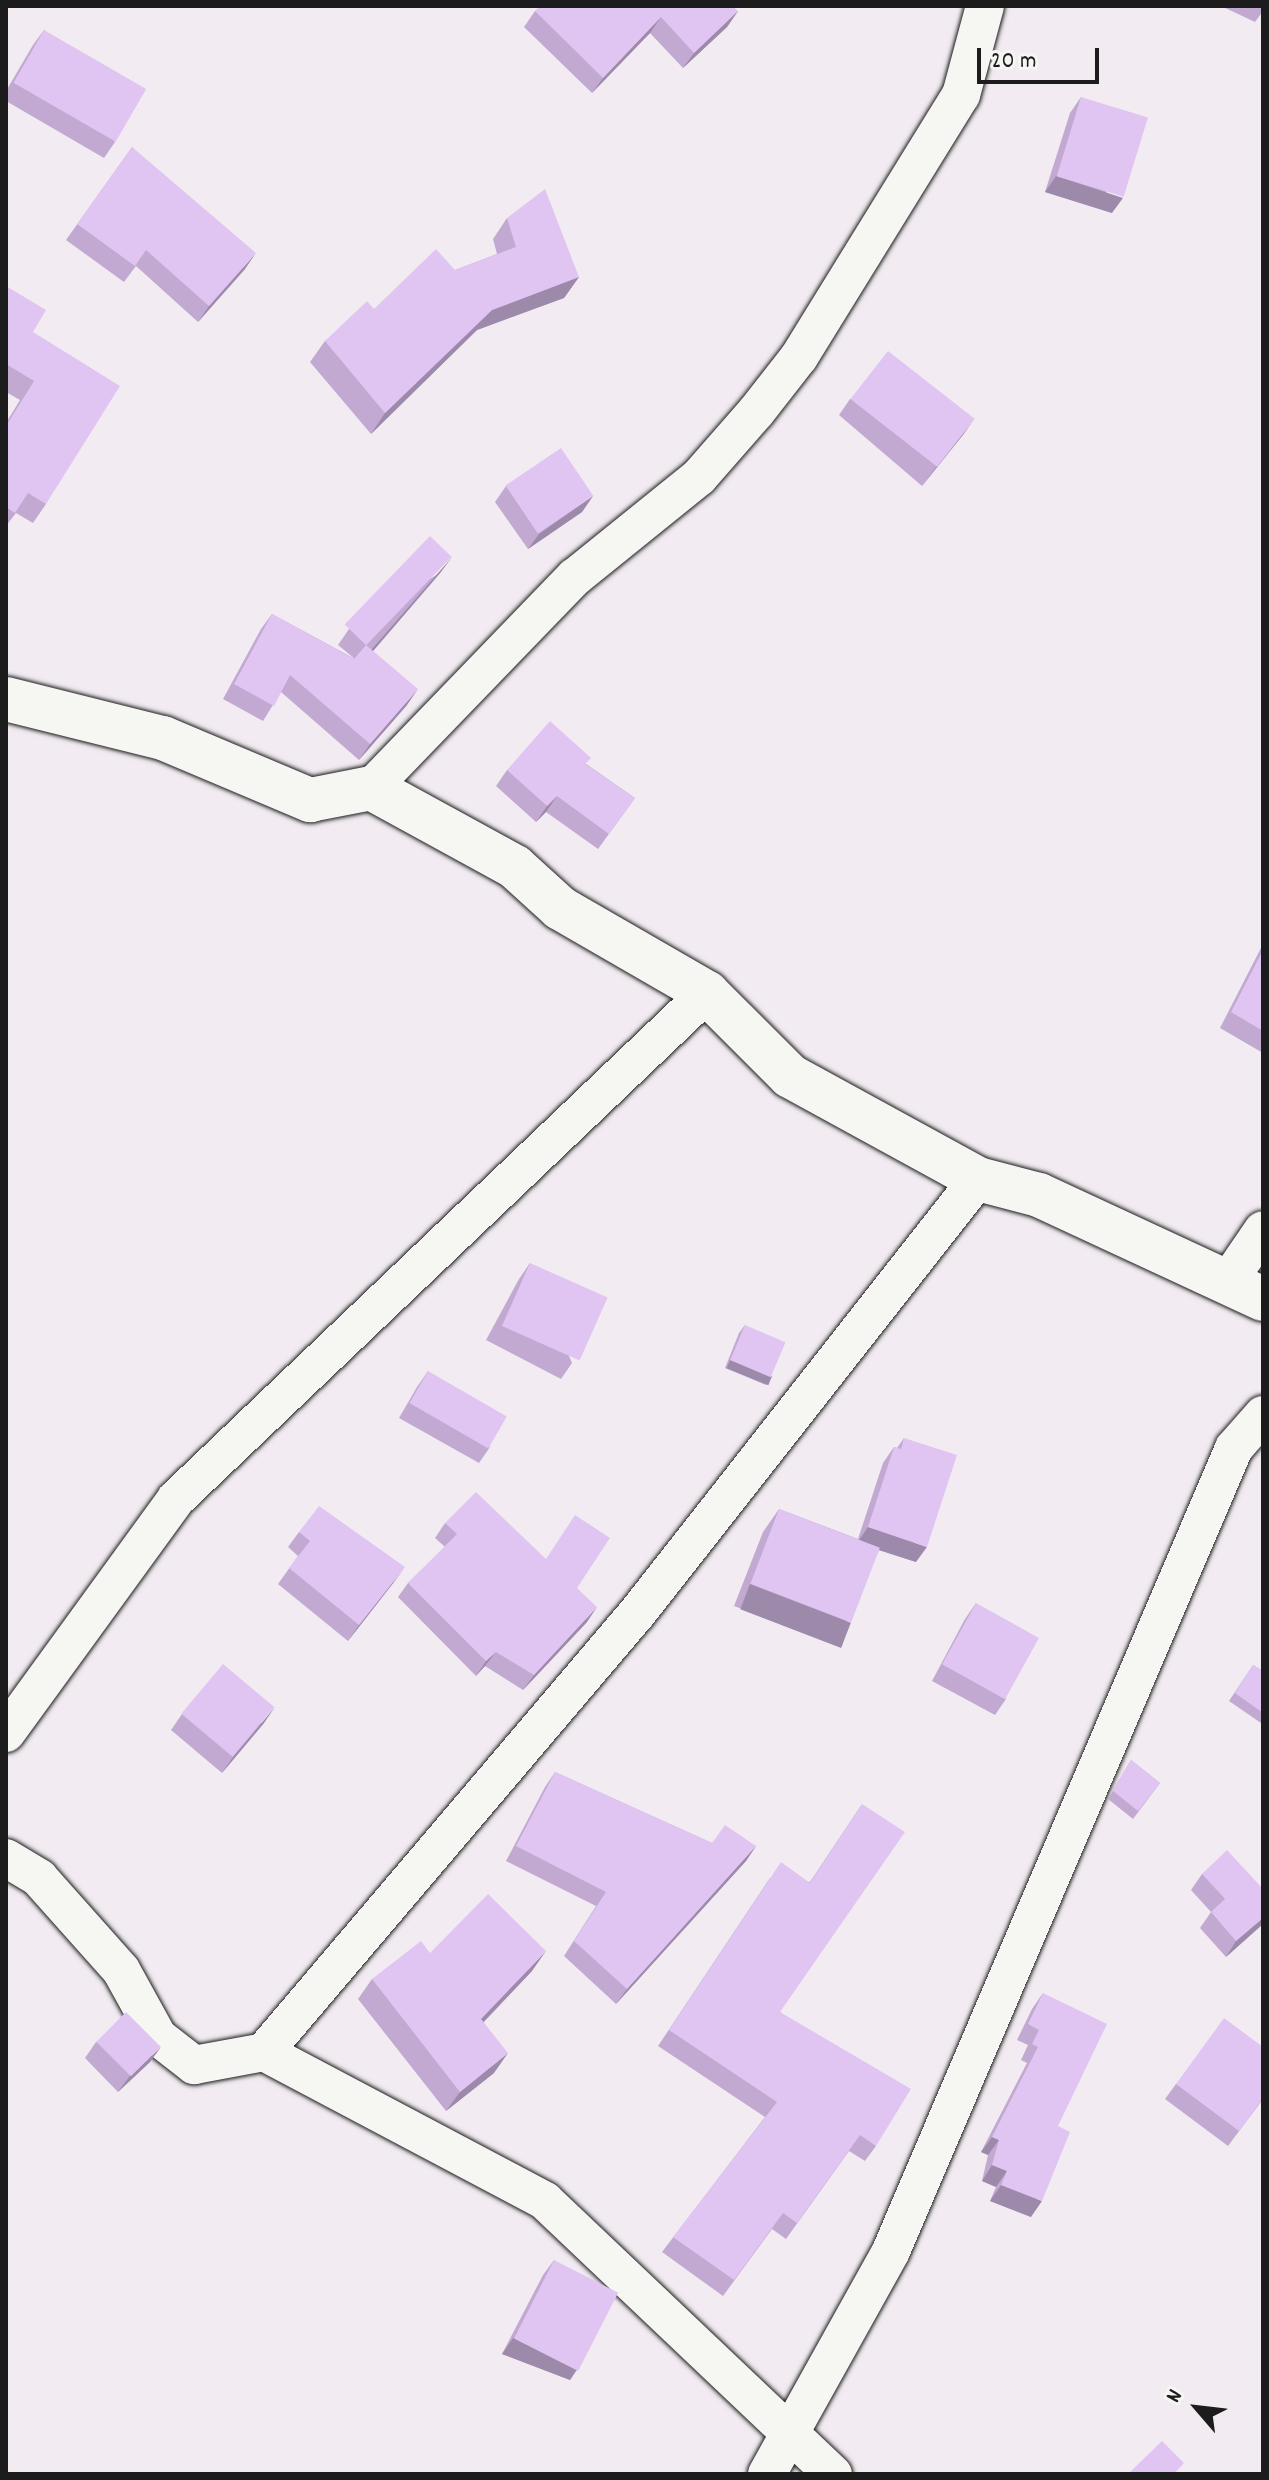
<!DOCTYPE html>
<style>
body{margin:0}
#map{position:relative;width:1269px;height:2480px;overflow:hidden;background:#f2ecf2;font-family:Dekko,sans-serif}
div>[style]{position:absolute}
.roads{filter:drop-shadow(0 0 2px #1c1c1c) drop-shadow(0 0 2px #1c1c1c)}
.minor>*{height:38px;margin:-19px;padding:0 19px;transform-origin:19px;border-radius:19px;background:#f6f6f2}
.tertiary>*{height:44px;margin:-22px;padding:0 22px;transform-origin:22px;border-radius:22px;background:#f6f6f2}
.wall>*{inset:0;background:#c1a9d1}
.shaded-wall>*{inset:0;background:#9d8aaa;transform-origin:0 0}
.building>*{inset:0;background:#e0c5f3;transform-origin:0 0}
span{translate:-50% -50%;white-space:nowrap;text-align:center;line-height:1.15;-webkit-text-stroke:6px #f6f6f2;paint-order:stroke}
.frame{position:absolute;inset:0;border:8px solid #1c1c1c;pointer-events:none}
.north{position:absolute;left:1157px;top:2368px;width:80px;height:80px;-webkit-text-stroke:6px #f6f6f2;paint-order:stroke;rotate:298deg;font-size:22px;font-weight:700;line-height:32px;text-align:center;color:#1c1c1c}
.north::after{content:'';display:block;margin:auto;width:28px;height:36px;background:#1c1c1c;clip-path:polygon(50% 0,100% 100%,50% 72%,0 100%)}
.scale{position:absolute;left:977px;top:48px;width:122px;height:36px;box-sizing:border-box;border:4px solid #1c1c1c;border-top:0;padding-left:10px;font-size:24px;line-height:28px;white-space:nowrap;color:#1c1c1c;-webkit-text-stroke:6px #f6f6f2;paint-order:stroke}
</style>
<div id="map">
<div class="roads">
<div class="minor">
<div style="left:371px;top:788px;width:293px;rotate:-46deg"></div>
<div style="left:575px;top:577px;width:159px;rotate:-38.9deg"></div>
<div style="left:699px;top:477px;width:86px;rotate:-48.8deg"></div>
<div style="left:756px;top:412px;width:70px;rotate:-52deg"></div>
<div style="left:799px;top:357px;width:308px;rotate:-58.3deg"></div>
<div style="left:961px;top:95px;width:92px;rotate:-74.9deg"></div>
<div style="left:1226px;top:1284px;width:65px;rotate:-55.6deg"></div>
<div style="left:6px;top:1733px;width:289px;rotate:-54deg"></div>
<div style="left:176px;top:1499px;width:733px;rotate:-43.62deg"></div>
<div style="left:6px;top:1858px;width:39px;rotate:31deg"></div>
<div style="left:39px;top:1878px;width:123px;rotate:48.3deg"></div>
<div style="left:121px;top:1970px;width:77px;rotate:61.1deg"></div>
<div style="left:158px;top:2037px;width:46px;rotate:37.9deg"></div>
<div style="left:194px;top:2065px;width:71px;rotate:-10.5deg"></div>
<div style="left:264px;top:2052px;width:318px;rotate:27.9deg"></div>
<div style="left:545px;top:2201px;width:397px;rotate:43.5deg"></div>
<div style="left:264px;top:2052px;width:577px;rotate:-49.64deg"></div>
<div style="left:638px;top:1612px;width:551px;rotate:-51.86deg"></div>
<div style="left:767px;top:2474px;width:255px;rotate:-60.9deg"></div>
<div style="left:891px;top:2251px;width:873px;rotate:-66.87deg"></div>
<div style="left:1234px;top:1448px;width:44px;rotate:-48.7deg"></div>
</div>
<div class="tertiary">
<div style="left:6px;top:699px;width:162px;rotate:14deg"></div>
<div style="left:163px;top:738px;width:160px;rotate:22.9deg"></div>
<div style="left:310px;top:800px;width:62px;rotate:-11.1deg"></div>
<div style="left:371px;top:788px;width:164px;rotate:28.7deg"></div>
<div style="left:515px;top:867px;width:61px;rotate:42.3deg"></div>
<div style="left:560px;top:908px;width:170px;rotate:30deg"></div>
<div style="left:707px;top:993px;width:117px;rotate:45deg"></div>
<div style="left:790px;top:1076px;width:214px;rotate:28.7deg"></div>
<div style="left:978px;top:1179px;width:63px;rotate:14.7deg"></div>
<div style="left:1039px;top:1195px;width:247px;rotate:24.9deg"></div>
</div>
</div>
<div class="wall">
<div style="clip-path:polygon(1221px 6px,1263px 6px,1263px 11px,1255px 22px)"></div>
<div style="clip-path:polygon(535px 11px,738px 11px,727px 27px,683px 68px,650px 33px,592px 93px,524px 27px)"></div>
<div style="clip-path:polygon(44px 30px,115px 142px,104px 158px,6px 101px,6px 91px,33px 45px)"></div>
<div style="clip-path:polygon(1081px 97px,1112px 213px,1045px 192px,1070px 113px)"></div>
<div style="clip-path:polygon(132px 147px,245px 269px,198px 322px,136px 266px,124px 282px,66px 240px)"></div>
<div style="clip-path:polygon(507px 218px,579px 277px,564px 298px,477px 330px,371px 434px,310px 362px,325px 341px,374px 309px,455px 270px,497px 254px,493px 239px)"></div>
<div style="clip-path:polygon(6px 286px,33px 332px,46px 504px,33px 523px,16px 513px,6px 526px,6px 423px,20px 400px,6px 392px)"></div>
<div style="clip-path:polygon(850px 399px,974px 419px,922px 486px,839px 415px)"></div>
<div style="clip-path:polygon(506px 486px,593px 496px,582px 512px,528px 549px,495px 502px)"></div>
<div style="clip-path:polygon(441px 572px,373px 651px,407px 705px,359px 760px,281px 692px,263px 721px,223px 699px,261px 629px,272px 614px,355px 659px,338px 645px,349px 629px)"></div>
<div style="clip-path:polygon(586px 764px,635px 798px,598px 849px,546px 812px,536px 822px,496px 786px,507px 770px)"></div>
<div style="clip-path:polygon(1263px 944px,1263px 1053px,1220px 1028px)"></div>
<div style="clip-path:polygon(530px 1263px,572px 1363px,561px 1379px,486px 1340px,519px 1279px)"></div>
<div style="clip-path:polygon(745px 1325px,772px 1377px,766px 1385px,725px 1368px,739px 1333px)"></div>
<div style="clip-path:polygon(428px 1371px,490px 1447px,479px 1463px,399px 1418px,417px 1387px)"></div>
<div style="clip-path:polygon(904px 1438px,916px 1562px,879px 1550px,836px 1645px,734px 1606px,763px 1532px,779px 1509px,858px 1539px,883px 1463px,894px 1447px,897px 1448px)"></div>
<div style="clip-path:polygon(445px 1523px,577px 1588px,587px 1622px,523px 1690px,485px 1666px,476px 1676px,398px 1597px,408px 1583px,445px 1547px,435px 1538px)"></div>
<div style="clip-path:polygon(299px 1532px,394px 1582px,348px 1641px,278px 1584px,298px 1556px,288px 1547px)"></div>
<div style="clip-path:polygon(976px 1603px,1006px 1699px,995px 1715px,932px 1681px,965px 1619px)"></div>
<div style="clip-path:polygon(1253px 1665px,1263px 1671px,1263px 1720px,1261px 1723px,1229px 1701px)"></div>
<div style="clip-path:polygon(182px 1714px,264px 1723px,222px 1773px,171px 1730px)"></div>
<div style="clip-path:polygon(1131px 1760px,1160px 1783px,1133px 1819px,1108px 1799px)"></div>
<div style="clip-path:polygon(555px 1772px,712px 1843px,756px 1846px,746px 1861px,616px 2004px,564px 1956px,596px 1906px,506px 1861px,545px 1787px)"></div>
<div style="clip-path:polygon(862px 1804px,780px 2012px,876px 2146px,865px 2161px,849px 2151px,786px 2239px,772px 2229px,723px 2296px,662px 2252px,765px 2117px,658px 2046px,770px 1878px,810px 1882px)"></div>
<div style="clip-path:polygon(1202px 1874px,1263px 1889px,1263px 1924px,1226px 1957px,1200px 1928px,1211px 1912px,1191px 1890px)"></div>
<div style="clip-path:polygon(430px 1953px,532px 1971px,484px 2022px,494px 2073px,446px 2111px,358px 1999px,372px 1979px)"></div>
<div style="clip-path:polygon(1043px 1993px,1058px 2126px,1031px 2217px,990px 2201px,996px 2187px,982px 2181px,988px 2155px,981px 2152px,1027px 2063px,1021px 2060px,1028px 2045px,1017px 2040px,1032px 2009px)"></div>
<div style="clip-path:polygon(96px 2042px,150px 2062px,118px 2092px,85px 2058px)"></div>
<div style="clip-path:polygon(1176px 2084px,1263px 2099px,1228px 2146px,1165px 2099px)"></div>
<div style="clip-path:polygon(554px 2260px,580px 2365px,570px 2380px,502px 2354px,543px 2275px)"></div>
</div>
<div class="shaded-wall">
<div style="clip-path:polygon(738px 11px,727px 27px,683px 68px,694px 53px)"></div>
<div style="clip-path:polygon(661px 17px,650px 33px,592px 93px,603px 78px)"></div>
<div style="clip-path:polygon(1056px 176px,1123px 198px,1112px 213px,1045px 192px)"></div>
<div style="clip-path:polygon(256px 253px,245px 269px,198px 322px,209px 306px)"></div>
<div style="clip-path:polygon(579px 277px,564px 298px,477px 330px,371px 434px,385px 413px,492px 310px)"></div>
<div style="clip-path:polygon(974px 419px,963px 435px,922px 486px,933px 471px)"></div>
<div style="clip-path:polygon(593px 496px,582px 512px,528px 549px,539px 534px)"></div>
<div style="clip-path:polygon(452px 557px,441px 572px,361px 665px,372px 649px)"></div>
<div style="clip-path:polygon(418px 689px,407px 705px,359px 760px,370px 744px)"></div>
<div style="clip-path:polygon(557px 796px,546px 812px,536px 822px,547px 806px)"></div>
<div style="left:730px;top:1360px;width:45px;height:9px;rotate:22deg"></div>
<div style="clip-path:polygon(868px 1527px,927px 1547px,916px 1562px,857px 1543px)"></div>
<div style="clip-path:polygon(405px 1567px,394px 1582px,348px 1641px,359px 1625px)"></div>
<div style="left:750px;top:1584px;width:108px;height:27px;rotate:21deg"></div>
<div style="clip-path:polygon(597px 1607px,587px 1622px,523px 1690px,534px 1675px)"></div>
<div style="clip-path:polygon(496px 1652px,485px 1666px,476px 1676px,486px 1661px)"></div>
<div style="clip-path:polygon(275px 1707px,264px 1723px,222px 1773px,233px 1757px)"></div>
<div style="clip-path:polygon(756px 1846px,746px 1861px,616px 2004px,627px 1989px)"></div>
<div style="clip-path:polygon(1263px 1918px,1263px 1924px,1226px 1957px,1236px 1941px)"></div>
<div style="clip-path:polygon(546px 1951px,532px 1971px,467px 2039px,481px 2019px)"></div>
<div style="clip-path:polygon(161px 2047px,150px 2062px,118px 2092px,129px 2077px)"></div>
<div style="clip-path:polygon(508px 2053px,494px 2073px,446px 2111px,460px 2092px)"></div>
<div style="clip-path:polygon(992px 2137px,999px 2140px,988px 2155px,981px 2152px)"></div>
<div style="clip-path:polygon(992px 2165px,1007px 2171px,996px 2187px,982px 2181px)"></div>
<div style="clip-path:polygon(1001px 2185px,1042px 2201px,1031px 2217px,990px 2201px)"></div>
<div style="clip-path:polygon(513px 2338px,580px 2365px,570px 2380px,502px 2354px)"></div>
</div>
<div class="building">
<div style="clip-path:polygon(540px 6px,733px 6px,738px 11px,694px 53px,661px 17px,603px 78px,535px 11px)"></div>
<div style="left:44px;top:30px;width:118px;height:61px;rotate:30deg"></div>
<div style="left:1081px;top:97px;width:70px;height:83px;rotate:17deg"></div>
<div style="clip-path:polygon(132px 147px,256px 253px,209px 306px,146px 250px,135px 266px,77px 224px)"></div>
<div style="clip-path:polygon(545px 189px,579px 277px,492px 310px,385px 413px,325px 341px,367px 301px,374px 309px,436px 249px,455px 270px,516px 247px,507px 218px)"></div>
<div style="clip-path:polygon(6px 286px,46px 310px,33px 332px,120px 386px,46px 504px,28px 493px,15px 513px,6px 507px,6px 426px,34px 381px,6px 364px)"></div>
<div style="left:888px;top:351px;width:110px;height:61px;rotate:38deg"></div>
<div style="left:561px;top:448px;width:58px;height:67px;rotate:56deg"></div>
<div style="left:430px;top:536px;width:30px;height:123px;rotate:44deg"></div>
<div style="clip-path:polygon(272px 614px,354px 659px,366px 645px,418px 689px,370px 744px,290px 675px,274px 706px,234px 684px)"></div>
<div style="clip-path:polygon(550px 721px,591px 758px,585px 764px,635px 798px,609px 834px,557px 796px,547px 806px,507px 770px)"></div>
<div style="clip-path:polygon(1263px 950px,1263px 1031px,1231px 1012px)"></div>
<div style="left:530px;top:1263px;width:85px;height:69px;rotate:24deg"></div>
<div style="left:745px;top:1325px;width:44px;height:38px;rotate:23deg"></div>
<div style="left:428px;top:1371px;width:91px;height:37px;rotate:30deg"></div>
<div style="clip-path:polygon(904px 1438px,957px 1455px,927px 1547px,868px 1527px,894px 1447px,901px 1449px)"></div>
<div style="clip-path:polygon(476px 1492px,546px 1559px,575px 1515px,610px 1538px,577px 1588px,597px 1607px,534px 1675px,496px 1652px,486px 1661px,408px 1583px,457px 1534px,445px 1523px)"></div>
<div style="clip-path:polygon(319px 1506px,405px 1567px,359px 1625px,289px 1568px,310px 1541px,299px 1532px)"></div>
<div style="left:779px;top:1509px;width:108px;height:80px;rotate:21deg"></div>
<div style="left:976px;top:1603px;width:72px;height:70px;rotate:29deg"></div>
<div style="left:223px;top:1664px;width:67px;height:65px;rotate:40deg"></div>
<div style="clip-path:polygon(1253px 1665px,1263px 1671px,1263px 1713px,1235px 1693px)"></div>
<div style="clip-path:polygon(1131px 1760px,1160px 1783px,1138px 1811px,1113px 1791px)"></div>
<div style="clip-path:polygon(555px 1772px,712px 1843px,725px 1825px,756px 1846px,627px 1989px,574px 1941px,606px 1892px,516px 1846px)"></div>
<div style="clip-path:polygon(862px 1804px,905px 1832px,780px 2012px,911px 2089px,876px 2146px,860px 2135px,797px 2223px,783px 2213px,734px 2280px,673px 2237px,777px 2102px,669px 2030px,781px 1862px,810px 1883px)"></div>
<div style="clip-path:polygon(1227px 1850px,1263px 1889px,1263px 1918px,1236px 1941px,1211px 1912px,1225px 1899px,1202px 1874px)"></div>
<div style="clip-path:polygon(488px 1894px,546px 1951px,481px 2019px,508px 2053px,460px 2092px,372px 1979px,421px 1941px,430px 1953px)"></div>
<div style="clip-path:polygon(1043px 1993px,1107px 2024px,1058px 2126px,1070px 2132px,1042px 2201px,1001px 2185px,1007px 2171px,992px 2165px,999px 2140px,992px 2137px,1038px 2047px,1032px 2044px,1039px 2030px,1028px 2024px)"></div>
<div style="left:126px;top:2012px;width:49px;height:42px;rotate:45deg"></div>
<div style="clip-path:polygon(1224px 2018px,1263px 2047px,1263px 2098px,1239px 2131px,1176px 2084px)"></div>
<div style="left:554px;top:2260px;width:72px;height:88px;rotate:27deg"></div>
<div style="clip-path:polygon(1162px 2441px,1184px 2463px,1174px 2474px,1128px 2474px)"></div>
</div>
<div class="frame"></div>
<div class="north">N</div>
<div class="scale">20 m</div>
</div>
